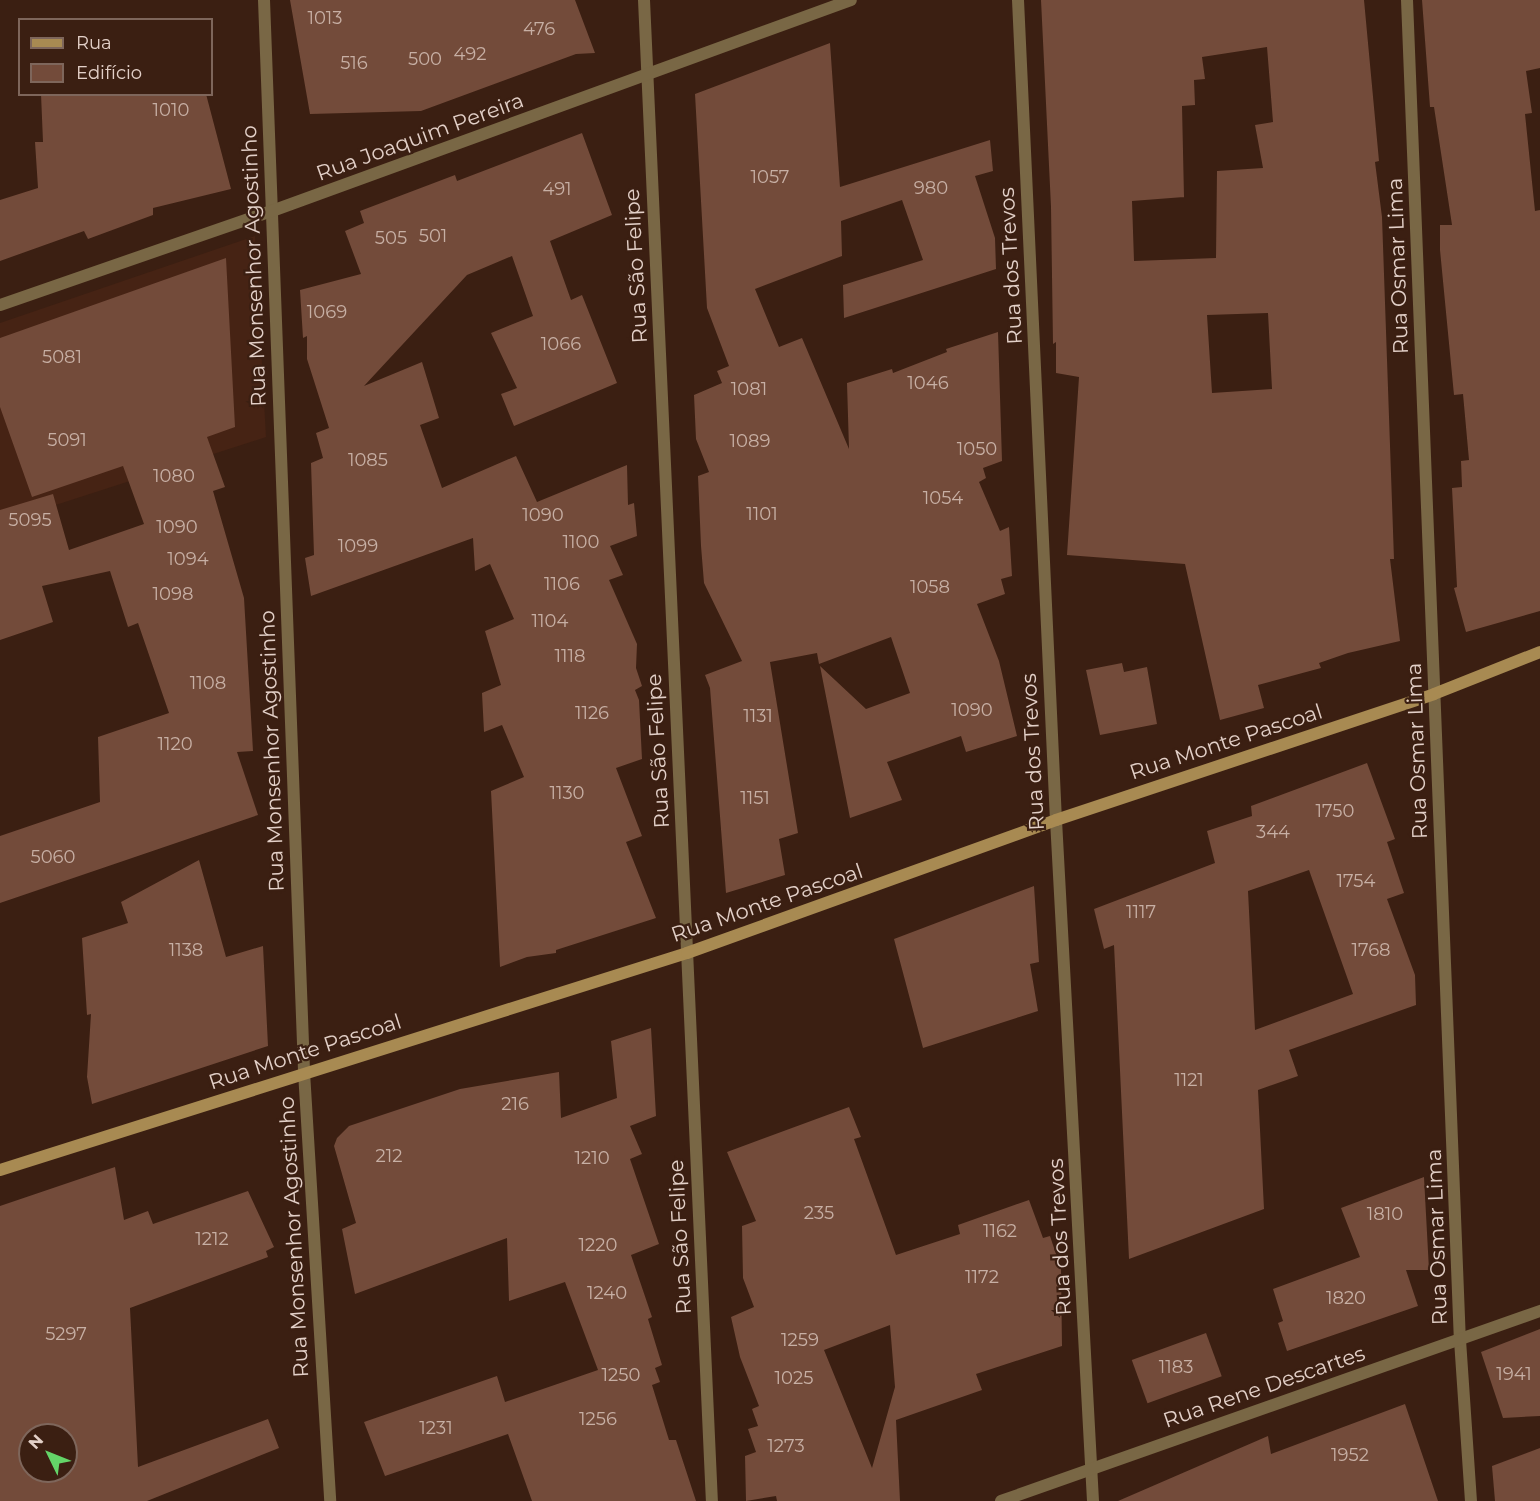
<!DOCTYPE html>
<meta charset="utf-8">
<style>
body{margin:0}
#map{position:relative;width:1540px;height:1501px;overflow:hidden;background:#3b1f12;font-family:Montserrat,sans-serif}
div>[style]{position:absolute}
.built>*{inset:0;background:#462314}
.building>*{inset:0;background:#734b3a;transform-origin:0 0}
.street>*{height:12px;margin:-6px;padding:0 6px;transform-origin:6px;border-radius:6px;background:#796745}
.secondary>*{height:12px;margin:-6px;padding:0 6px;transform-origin:6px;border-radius:6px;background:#a88a52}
span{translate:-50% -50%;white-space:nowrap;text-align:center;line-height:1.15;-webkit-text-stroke:4.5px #3b1f12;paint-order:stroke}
.number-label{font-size:18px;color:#c7afa4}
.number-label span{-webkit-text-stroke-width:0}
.street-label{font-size:21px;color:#e3d0c8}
.legend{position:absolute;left:18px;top:18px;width:195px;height:78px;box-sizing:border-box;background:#3b1f12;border:2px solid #7e665b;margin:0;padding:8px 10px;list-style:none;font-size:18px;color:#e3d0c8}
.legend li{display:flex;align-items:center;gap:12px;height:30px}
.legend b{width:30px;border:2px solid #7e665b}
.north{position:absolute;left:18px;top:1423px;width:60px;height:60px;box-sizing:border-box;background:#3b1f12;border:2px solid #7e665b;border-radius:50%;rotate:313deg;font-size:16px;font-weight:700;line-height:24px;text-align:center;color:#e3d0c8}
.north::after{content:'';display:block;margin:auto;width:21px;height:27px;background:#64d468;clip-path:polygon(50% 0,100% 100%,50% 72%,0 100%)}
</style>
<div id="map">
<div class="built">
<div style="clip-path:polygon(255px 236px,266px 437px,0 523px,0 323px)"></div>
</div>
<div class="building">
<div style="clip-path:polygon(290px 0,575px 0,595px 53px,576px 54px,421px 111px,310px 114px)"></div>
<div style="clip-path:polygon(evenodd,1041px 0,1364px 0,1379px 161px,1375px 162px,1382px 217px,1394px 559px,1390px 559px,1400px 641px,1348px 653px,1319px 663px,1321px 668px,1258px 685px,1264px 708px,1220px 720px,1185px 564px,1067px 555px,1079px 377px,1056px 373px,1056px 342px,1053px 344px,1051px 207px,1041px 0,1267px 47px,1273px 122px,1255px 125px,1263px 168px,1217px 171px,1216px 258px,1134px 261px,1132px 201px,1184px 197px,1182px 106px,1195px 105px,1194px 80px,1205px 79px,1202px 57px,1267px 47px,1041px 0,1268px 313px,1272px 389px,1212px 393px,1207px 315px,1268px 313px)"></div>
<div style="clip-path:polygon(1422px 0,1540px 0,1540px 68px,1526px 71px,1532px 113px,1525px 114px,1535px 211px,1540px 210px,1540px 611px,1466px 632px,1454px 588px,1457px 587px,1452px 488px,1462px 487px,1461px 461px,1469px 460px,1463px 394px,1454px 395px,1440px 250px,1440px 225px,1452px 225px,1434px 107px,1430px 107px)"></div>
<div style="clip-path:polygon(830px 43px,840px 187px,990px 140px,993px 171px,975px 176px,995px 238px,996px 269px,844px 318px,843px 285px,923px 260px,902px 200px,841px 221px,842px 256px,755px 289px,779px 347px,802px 338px,849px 449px,847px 383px,892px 369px,893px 373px,947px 352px,946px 349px,998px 332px,1002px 461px,983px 468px,986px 478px,979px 482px,1000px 531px,1009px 527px,1012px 576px,1001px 579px,1005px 594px,977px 604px,999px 661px,1017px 736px,966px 752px,961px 736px,887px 762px,902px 800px,850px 818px,820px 666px,866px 709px,910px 693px,891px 637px,819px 664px,817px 653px,770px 662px,798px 833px,779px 839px,785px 875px,726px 893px,710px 688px,705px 675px,742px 661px,704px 583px,701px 546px,698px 476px,709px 472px,696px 439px,694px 395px,722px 383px,717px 371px,729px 366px,707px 308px,695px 94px)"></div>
<div style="clip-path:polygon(41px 94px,206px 94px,231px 189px,153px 208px,153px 215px,88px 239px,84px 231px,0 261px,0 200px,38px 188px,35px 142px,43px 142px)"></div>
<div style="clip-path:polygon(582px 133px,612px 215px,550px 241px,571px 300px,582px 295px,617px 383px,514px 426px,501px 394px,517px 388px,491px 333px,533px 316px,512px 256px,467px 275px,364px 386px,422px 362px,439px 418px,420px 425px,442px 488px,516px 456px,537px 502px,627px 465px,628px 505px,634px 503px,637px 536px,610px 546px,623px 575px,609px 580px,637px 644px,636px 668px,642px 686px,635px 690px,639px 700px,642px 759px,616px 768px,642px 836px,626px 842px,656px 918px,556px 950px,556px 953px,527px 957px,500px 967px,491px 791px,524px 777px,502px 725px,484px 732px,482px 693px,501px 685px,485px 631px,514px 619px,490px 564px,475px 571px,473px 538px,311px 596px,305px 558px,314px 555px,311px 463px,323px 458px,316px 433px,329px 428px,307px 359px,307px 336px,303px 338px,300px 290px,361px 274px,345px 231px,364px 223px,360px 211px,455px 175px,457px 181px)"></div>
<div style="clip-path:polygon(226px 258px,235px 427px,207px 437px,225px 487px,213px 491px,244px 598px,253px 751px,237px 752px,258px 815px,0 903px,0 836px,100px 802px,98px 737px,169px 713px,138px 623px,128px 627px,110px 571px,42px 586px,53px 622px,0 640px,0 510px,53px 494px,69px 550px,144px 524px,123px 466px,32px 497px,0 407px,0 338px)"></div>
<div style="clip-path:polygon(1122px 663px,1124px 672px,1147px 667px,1157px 724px,1100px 735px,1086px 670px)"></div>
<div style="clip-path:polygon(evenodd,1367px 763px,1395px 839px,1387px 842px,1404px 893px,1387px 899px,1415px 975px,1416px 1005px,1289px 1050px,1298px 1076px,1258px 1090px,1264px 1209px,1129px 1259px,1114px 945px,1104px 949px,1094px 909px,1215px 863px,1207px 831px,1252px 816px,1251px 806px,1367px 763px,1309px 870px,1353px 994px,1255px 1030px,1248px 891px,1309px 870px)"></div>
<div style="clip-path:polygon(199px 860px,226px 957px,263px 946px,268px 1046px,92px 1104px,87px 1077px,91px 1014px,87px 1015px,82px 938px,128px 923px,121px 902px)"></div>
<div style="clip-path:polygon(1034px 886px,1039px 962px,1030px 964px,1038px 1011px,923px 1048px,894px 939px)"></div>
<div style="clip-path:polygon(651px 1028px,656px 1116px,630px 1126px,642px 1154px,630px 1159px,659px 1244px,631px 1255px,652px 1317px,648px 1319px,662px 1365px,655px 1368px,660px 1382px,652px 1385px,669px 1440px,676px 1440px,696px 1501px,532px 1501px,508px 1434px,385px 1476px,364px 1422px,497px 1376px,505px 1402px,598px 1370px,565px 1282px,509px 1301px,507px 1238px,355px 1294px,342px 1229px,356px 1223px,334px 1146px,337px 1138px,349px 1126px,460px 1089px,559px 1072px,561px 1118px,617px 1098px,611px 1041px)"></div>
<div style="clip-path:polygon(evenodd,849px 1107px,861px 1137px,854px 1139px,896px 1255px,960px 1234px,958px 1225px,1029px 1200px,1043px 1238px,1050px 1236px,1061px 1269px,1062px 1346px,976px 1374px,982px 1390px,896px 1420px,900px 1501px,777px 1501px,776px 1496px,746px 1501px,745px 1456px,756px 1452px,748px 1429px,758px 1426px,752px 1409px,759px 1406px,740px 1357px,731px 1317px,754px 1307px,743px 1278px,742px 1226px,756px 1221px,727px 1152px,849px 1107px,890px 1325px,895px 1387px,872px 1468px,824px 1350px,890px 1325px)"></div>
<div style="clip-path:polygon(evenodd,115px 1167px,124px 1220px,148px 1211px,153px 1224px,248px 1191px,274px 1247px,266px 1251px,268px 1257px,130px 1308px,138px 1467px,268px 1419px,279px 1448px,147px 1501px,0 1501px,0 1206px,115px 1167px,30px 1435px,66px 1435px,66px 1471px,30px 1471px,30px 1435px)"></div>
<div style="clip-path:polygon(1424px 1177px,1429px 1270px,1406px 1270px,1418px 1306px,1287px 1351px,1278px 1323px,1283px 1321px,1273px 1289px,1360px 1257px,1341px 1208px)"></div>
<div style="clip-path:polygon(1540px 1329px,1540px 1416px,1503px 1418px,1481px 1352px)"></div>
<div style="left:1206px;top:1333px;width:46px;height:79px;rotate:70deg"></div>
<div style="clip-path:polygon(1405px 1404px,1438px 1501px,1118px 1501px,1268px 1436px,1271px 1454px)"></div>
<div style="clip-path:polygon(1540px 1448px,1540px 1501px,1495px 1501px,1492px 1466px)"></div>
</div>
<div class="street">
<div style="left:264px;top:0;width:1073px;rotate:87.86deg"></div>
<div style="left:304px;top:1072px;width:430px;rotate:86.5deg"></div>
<div style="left:644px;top:0;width:1503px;rotate:87.41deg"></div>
<div style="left:1018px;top:0;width:821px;rotate:87.35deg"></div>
<div style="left:1056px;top:820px;width:682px;rotate:86.89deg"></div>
<div style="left:1407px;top:0;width:1341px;rotate:87.74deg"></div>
<div style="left:1460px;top:1340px;width:161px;rotate:86.1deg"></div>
<div style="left:0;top:305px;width:288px;rotate:-19.1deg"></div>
<div style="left:272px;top:211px;width:616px;rotate:-20.02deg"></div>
<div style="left:1001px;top:1501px;width:572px;rotate:-19.42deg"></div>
</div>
<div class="secondary">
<div style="left:0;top:1170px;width:720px;rotate:-17.53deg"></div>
<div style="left:687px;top:953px;width:392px;rotate:-19.8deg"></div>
<div style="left:1056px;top:820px;width:398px;rotate:-18.4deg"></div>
<div style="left:1434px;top:694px;width:114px;rotate:-21.6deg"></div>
</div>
<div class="number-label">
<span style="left:325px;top:18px">1013</span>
<span style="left:539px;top:29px">476</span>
<span style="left:470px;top:54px">492</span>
<span style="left:425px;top:59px">500</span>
<span style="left:354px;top:63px">516</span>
<span style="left:171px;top:110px">1010</span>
<span style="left:770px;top:177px">1057</span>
<span style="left:931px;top:188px">980</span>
<span style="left:557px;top:189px">491</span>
<span style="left:433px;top:236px">501</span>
<span style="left:391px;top:238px">505</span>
<span style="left:327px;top:312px">1069</span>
<span style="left:561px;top:344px">1066</span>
<span style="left:62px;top:357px">5081</span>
<span style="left:928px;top:383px">1046</span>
<span style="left:749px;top:389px">1081</span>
<span style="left:67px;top:440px">5091</span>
<span style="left:750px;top:441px">1089</span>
<span style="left:977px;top:449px">1050</span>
<span style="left:368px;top:460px">1085</span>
<span style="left:174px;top:476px">1080</span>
<span style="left:943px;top:498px">1054</span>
<span style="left:762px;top:514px">1101</span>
<span style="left:543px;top:515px">1090</span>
<span style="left:30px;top:520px">5095</span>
<span style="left:177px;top:527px">1090</span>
<span style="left:581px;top:542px">1100</span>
<span style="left:358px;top:546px">1099</span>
<span style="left:188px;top:559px">1094</span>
<span style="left:562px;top:584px">1106</span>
<span style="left:930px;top:587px">1058</span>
<span style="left:173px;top:594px">1098</span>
<span style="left:550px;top:621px">1104</span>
<span style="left:570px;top:656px">1118</span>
<span style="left:208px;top:683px">1108</span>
<span style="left:972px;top:710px">1090</span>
<span style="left:592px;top:713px">1126</span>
<span style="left:758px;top:716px">1131</span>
<span style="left:175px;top:744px">1120</span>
<span style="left:567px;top:793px">1130</span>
<span style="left:755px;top:798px">1151</span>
<span style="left:1335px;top:811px">1750</span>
<span style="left:1273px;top:832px">344</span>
<span style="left:53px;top:857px">5060</span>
<span style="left:1356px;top:881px">1754</span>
<span style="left:1141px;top:912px">1117</span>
<span style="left:186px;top:950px">1138</span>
<span style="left:1371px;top:950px">1768</span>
<span style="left:1189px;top:1080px">1121</span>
<span style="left:515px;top:1104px">216</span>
<span style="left:389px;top:1156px">212</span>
<span style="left:592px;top:1158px">1210</span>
<span style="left:819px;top:1213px">235</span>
<span style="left:1385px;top:1214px">1810</span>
<span style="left:1000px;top:1231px">1162</span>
<span style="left:212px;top:1239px">1212</span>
<span style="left:598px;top:1245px">1220</span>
<span style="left:982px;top:1277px">1172</span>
<span style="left:607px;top:1293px">1240</span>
<span style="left:1346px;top:1298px">1820</span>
<span style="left:66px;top:1334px">5297</span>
<span style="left:800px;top:1340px">1259</span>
<span style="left:1176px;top:1367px">1183</span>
<span style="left:1514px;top:1374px">1941</span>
<span style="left:621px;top:1375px">1250</span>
<span style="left:794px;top:1378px">1025</span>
<span style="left:598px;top:1419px">1256</span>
<span style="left:436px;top:1428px">1231</span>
<span style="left:786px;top:1446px">1273</span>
<span style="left:1350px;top:1455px">1952</span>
</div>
<div class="street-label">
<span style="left:420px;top:137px;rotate:-20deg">Rua Joaquim Pereira</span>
<span style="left:254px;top:266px;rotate:-92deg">Rua Monsenhor Agostinho</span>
<span style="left:636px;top:266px;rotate:-93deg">Rua São Felipe</span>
<span style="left:1011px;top:266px;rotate:-93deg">Rua dos Trevos</span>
<span style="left:1398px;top:266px;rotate:-92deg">Rua Osmar Lima</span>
<span style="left:1226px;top:742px;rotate:-18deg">Rua Monte Pascoal</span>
<span style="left:272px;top:751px;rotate:-92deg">Rua Monsenhor Agostinho</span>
<span style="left:658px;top:751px;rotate:-93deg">Rua São Felipe</span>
<span style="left:1417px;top:751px;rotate:-92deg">Rua Osmar Lima</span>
<span style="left:1033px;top:752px;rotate:-93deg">Rua dos Trevos</span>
<span style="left:767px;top:903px;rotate:-19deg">Rua Monte Pascoal</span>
<span style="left:305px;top:1052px;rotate:-18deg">Rua Monte Pascoal</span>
<span style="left:294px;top:1237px;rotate:-93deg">Rua Monsenhor Agostinho</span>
<span style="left:680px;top:1237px;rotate:-93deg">Rua São Felipe</span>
<span style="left:1060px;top:1237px;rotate:-93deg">Rua dos Trevos</span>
<span style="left:1437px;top:1237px;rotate:-92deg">Rua Osmar Lima</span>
<span style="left:1264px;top:1387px;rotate:-19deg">Rua Rene Descartes</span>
</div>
<ul class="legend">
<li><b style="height:8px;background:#a88a52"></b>Rua</li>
<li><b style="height:16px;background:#734b3a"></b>Edifício</li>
</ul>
<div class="north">N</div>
</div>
